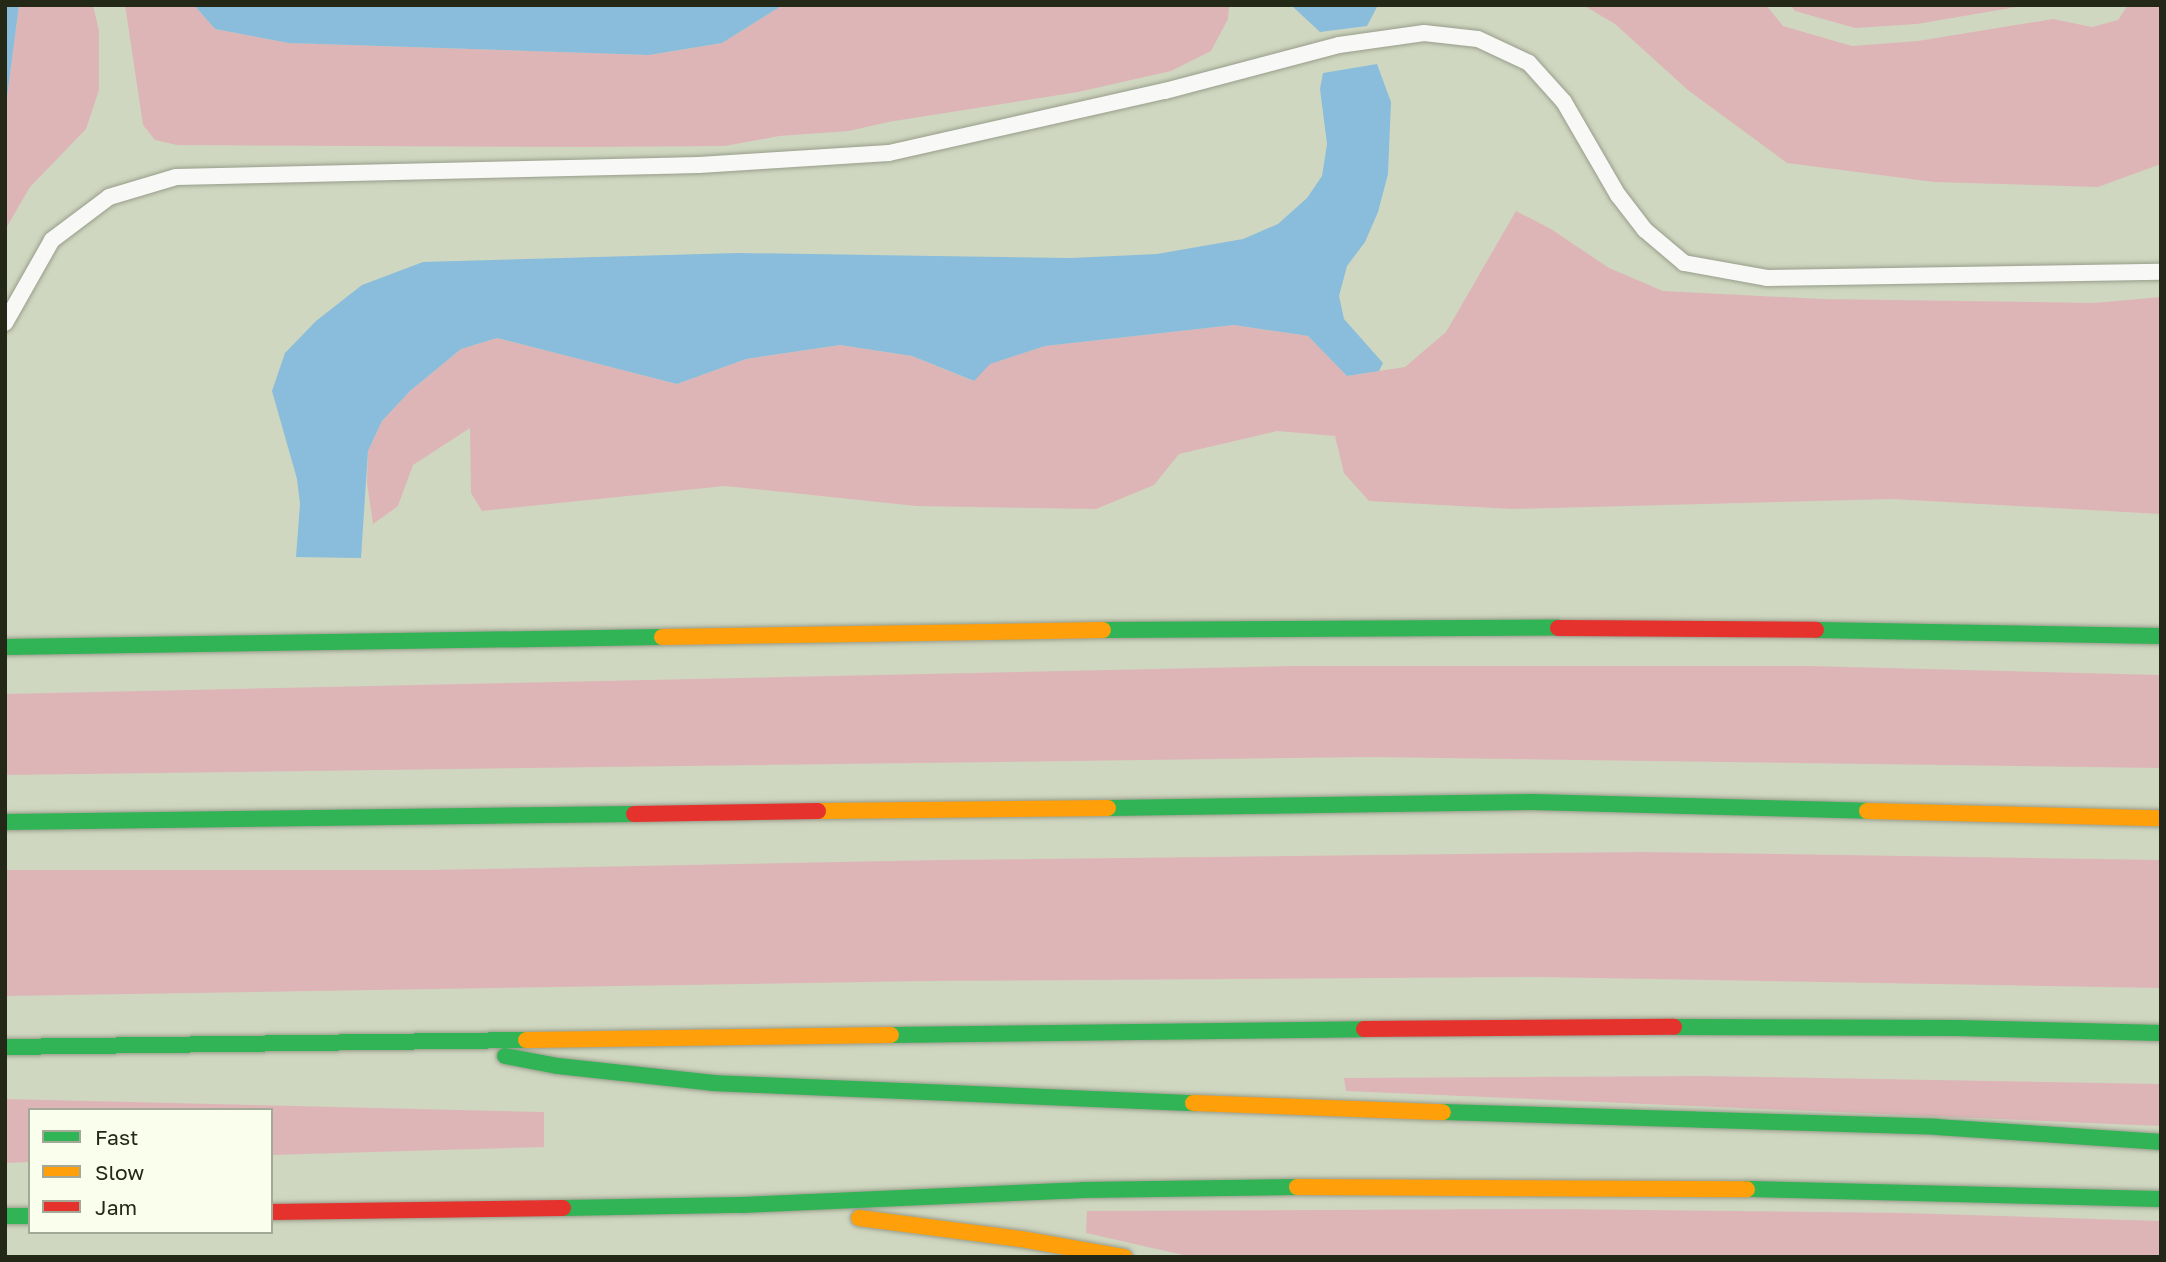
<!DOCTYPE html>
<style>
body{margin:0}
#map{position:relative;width:2166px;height:1262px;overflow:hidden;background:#d0d7c0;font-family:"Golos Text",sans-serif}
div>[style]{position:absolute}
.green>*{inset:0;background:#ddb5b7}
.water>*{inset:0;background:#89bddb}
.roads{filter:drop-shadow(0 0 2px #989d8b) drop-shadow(0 0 2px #989d8b)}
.lane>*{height:16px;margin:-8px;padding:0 8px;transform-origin:8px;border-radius:8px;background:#f8f9f6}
.fast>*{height:16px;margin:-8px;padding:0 8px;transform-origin:8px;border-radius:8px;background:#30b455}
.slow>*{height:16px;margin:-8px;padding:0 8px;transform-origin:8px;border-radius:8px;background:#ff9f0a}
.jam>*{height:16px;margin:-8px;padding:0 8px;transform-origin:8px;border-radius:8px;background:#e5322d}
span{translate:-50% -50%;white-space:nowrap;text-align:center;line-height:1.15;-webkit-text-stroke:5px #f9feed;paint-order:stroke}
.frame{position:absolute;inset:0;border:7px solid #232817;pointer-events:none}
.legend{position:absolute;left:28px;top:1108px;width:245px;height:126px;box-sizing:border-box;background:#f9feed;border:2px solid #a3a897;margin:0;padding:9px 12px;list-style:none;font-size:21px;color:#232817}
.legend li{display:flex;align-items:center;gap:14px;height:35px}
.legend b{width:35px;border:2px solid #a3a897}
</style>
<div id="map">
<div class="green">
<div style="clip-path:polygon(19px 5px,93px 5px,99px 31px,99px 90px,86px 129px,30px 187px,5px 230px,5px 113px)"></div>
<div style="clip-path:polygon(125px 5px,194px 5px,215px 29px,289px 43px,649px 55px,722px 43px,783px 5px,1229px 5px,1228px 19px,1211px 51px,1171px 71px,1078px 92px,888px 122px,849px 131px,779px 136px,725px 146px,583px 147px,177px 145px,155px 140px,143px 125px)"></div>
<div style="clip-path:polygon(1583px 5px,1766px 5px,1783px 26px,1852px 46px,1918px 41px,2053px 19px,2092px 27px,2118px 20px,2128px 5px,2161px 5px,2161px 164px,2098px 187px,1934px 182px,1787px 163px,1689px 91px,1615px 24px)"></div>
<div style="clip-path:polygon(1790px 5px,2028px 5px,1917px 24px,1855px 28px,1795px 11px)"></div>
<div style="clip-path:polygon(1516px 211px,1551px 229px,1609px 268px,1663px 291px,1822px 299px,2094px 303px,2161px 297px,2161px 514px,1892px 499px,1512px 509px,1369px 501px,1344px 473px,1335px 436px,1277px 431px,1179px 454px,1154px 485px,1096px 509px,916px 506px,725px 486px,482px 511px,471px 493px,470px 428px,413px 465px,398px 506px,373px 524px,367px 483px,368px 451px,382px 421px,410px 391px,461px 349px,497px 338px,677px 384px,746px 359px,840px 345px,912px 356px,973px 381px,989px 364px,1045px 346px,1234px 325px,1308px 336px,1347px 376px,1405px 367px,1446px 332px)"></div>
<div style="clip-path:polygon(1290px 666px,1809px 666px,2161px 675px,2161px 768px,1371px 757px,5px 775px,5px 694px)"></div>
<div style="clip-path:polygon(1643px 852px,2161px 860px,2161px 988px,1540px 977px,926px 981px,5px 996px,5px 870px,428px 870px,942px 860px)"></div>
<div style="clip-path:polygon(1701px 1076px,2161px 1084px,2161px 1126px,1346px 1091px,1344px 1078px)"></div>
<div style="clip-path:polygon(5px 1099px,544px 1112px,544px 1147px,271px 1155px,271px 1110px,30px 1110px,30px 1162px,5px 1163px)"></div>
<div style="clip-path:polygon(1553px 1209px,1904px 1213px,2161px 1221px,2161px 1257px,1192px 1257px,1086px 1233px,1087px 1211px)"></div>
</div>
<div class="water">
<div style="clip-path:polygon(5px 5px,19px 5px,5px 113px)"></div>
<div style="clip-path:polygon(194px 5px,783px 5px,722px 43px,649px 55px,289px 43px,215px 29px)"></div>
<div style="clip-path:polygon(1291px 5px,1378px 5px,1367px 26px,1320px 32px)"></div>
<div style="clip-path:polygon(1377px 64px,1391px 102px,1388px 174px,1378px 212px,1365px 242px,1347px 266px,1339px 296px,1344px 319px,1383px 363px,1379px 371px,1347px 376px,1308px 336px,1234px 325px,1045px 346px,990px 364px,974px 381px,912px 356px,840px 345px,746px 359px,677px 384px,497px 338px,461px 349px,410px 391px,382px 421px,368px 451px,361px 558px,296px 557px,300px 504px,297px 479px,272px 391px,285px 353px,316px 321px,362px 285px,423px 262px,738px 253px,1071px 258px,1157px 254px,1243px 239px,1278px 224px,1307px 198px,1322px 176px,1327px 144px,1320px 89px,1323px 73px)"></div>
</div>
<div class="roads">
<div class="lane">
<div style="left:5px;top:323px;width:95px;rotate:-60.5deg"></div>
<div style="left:52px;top:240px;width:71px;rotate:-37deg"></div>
<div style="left:109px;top:197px;width:70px;rotate:-16.6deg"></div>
<div style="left:176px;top:177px;width:523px;rotate:-1.31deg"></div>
<div style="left:699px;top:165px;width:190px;rotate:-3.6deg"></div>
<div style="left:889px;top:153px;width:283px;rotate:-12.7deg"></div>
<div style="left:1165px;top:91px;width:180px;rotate:-14.8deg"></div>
<div style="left:1339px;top:45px;width:86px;rotate:-8deg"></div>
<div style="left:1424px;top:33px;width:54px;rotate:6.3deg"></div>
<div style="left:1478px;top:39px;width:56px;rotate:25.2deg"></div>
<div style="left:1529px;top:63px;width:52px;rotate:48.1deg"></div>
<div style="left:1564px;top:102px;width:108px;rotate:59.9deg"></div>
<div style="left:1618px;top:195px;width:44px;rotate:52.4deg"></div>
<div style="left:1645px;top:230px;width:51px;rotate:40.2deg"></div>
<div style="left:1684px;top:263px;width:84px;rotate:10.2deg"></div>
<div style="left:1767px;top:278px;width:394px;rotate:-0.9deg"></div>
</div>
<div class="fast">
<div style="left:1103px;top:630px;width:455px;rotate:-0.3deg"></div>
<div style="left:1816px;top:630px;width:345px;rotate:1deg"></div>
<div style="left:5px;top:647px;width:657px;rotate:-0.87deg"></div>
<div style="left:1108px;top:808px;width:424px;rotate:-0.8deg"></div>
<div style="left:1532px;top:802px;width:335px;rotate:1.5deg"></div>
<div style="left:5px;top:822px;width:629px;rotate:-0.73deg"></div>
<div style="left:1674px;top:1027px;width:283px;rotate:0.2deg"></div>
<div style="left:1957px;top:1028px;width:204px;rotate:1.4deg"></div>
<div style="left:891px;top:1035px;width:473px;rotate:-0.7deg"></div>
<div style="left:5px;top:1047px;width:521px;rotate:-0.77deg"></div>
<div style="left:505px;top:1056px;width:54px;rotate:10.7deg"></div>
<div style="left:558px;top:1066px;width:157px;rotate:6.2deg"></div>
<div style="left:714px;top:1083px;width:479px;rotate:2.4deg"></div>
<div style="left:1443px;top:1112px;width:494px;rotate:1.7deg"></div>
<div style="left:1937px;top:1127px;width:225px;rotate:3.8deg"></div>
<div style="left:1747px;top:1189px;width:414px;rotate:1.4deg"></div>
<div style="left:563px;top:1208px;width:179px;rotate:-1deg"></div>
<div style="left:742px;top:1205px;width:341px;rotate:-2.5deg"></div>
<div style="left:1083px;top:1190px;width:214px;rotate:-0.8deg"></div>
<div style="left:5px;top:1216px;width:25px"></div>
</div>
<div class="slow">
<div style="left:662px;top:637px;width:441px;rotate:-0.9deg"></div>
<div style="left:818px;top:811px;width:290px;rotate:-0.6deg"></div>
<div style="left:1867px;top:811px;width:294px;rotate:1.4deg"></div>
<div style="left:526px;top:1040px;width:365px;rotate:-0.8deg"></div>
<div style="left:1193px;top:1103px;width:250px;rotate:2.1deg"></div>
<div style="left:1297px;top:1187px;width:450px;rotate:0.3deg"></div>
<div style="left:859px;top:1218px;width:163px;rotate:7.4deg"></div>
<div style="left:1021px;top:1239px;width:105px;rotate:9.9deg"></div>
</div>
<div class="jam">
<div style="left:1558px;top:628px;width:258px;rotate:0.4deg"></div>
<div style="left:634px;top:814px;width:184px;rotate:-0.9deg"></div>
<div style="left:1364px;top:1029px;width:310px;rotate:-0.4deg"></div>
<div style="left:271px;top:1212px;width:292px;rotate:-0.8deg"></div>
</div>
</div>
<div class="frame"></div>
<ul class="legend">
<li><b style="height:9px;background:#30b455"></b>Fast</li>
<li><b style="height:9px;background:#ff9f0a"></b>Slow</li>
<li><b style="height:9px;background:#e5322d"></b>Jam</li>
</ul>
</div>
